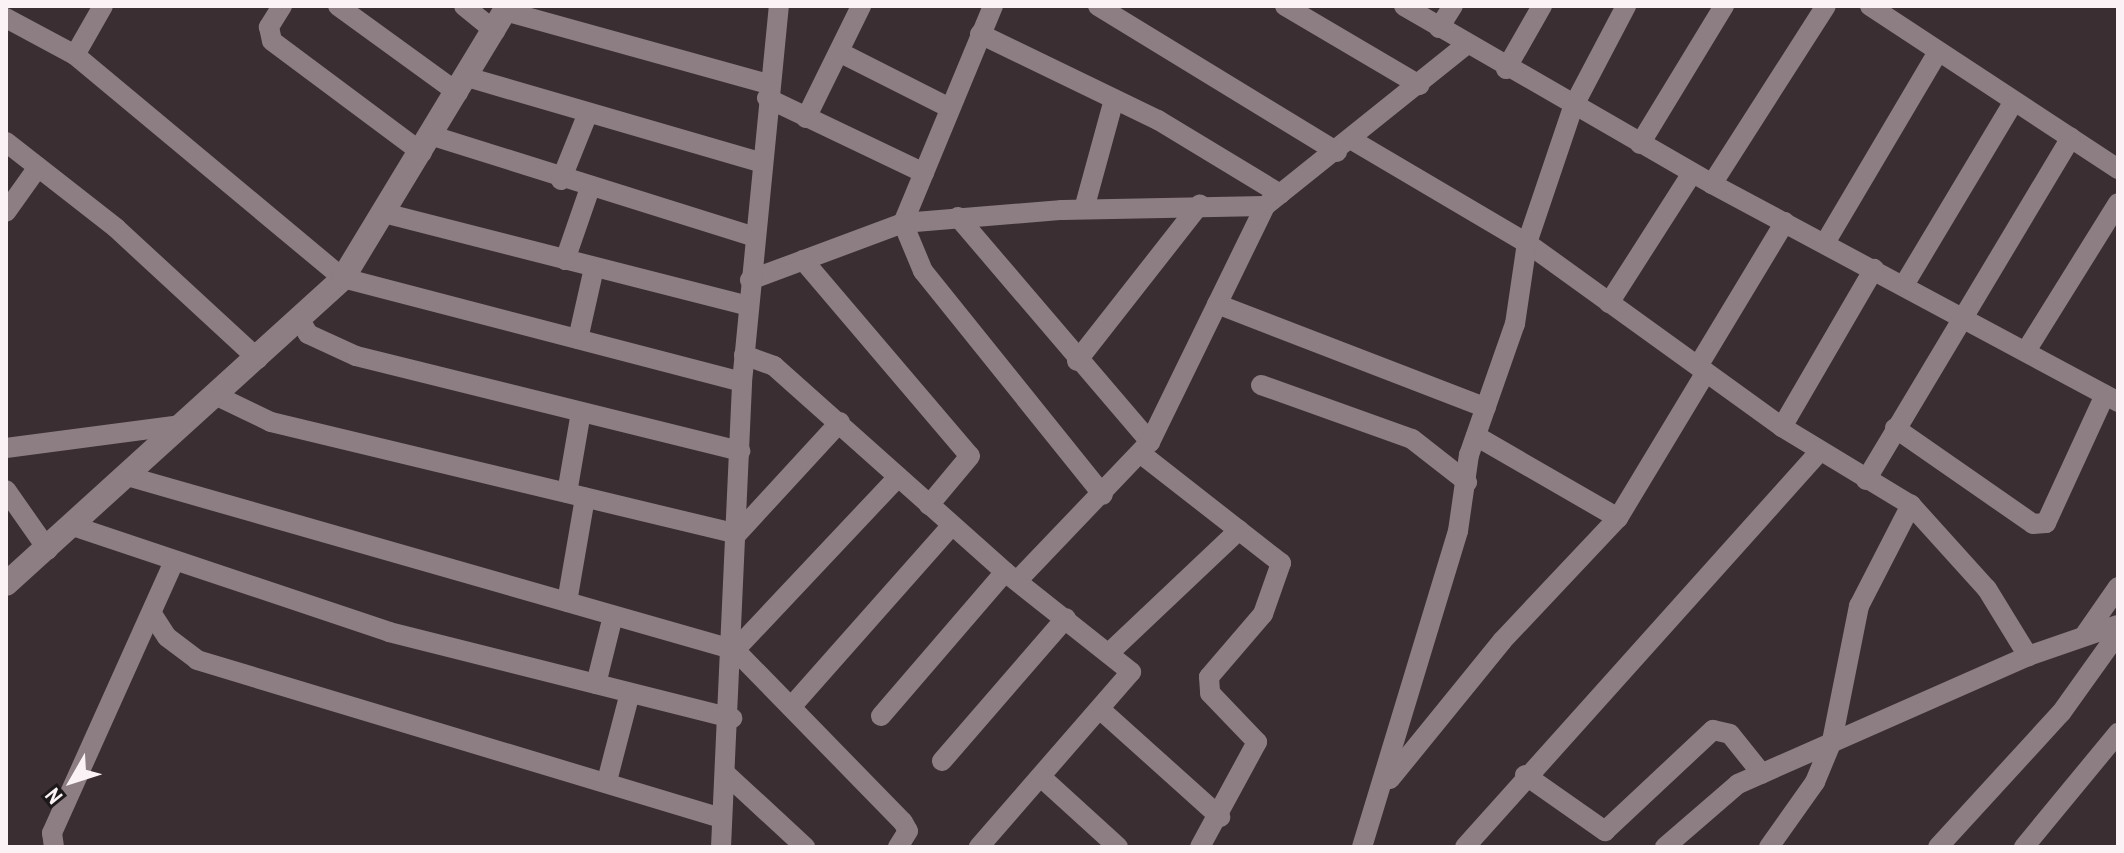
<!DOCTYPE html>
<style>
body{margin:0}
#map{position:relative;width:2124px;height:853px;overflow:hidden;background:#3a2e32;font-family:"Archivo Narrow",sans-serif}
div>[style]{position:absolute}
.street>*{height:20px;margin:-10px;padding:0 10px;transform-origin:10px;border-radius:10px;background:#8c7e82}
.secondary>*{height:24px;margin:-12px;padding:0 12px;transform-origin:12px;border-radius:12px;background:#8c7e82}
span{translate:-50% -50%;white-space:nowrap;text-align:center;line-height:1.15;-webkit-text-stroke:6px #1d181a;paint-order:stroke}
.frame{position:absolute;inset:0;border:8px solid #faf2f5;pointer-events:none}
.north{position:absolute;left:32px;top:741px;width:80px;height:80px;-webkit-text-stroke:6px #1d181a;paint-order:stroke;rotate:231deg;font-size:22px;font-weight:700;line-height:32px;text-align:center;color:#faf2f5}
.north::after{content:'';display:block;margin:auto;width:28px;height:36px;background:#faf2f5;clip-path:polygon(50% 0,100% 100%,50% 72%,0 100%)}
</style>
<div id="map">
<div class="street">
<div style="left:282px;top:6px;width:25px;rotate:122deg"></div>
<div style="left:269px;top:27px;width:14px;rotate:78deg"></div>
<div style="left:272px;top:41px;width:187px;rotate:36.7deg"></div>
<div style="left:338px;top:6px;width:148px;rotate:35.9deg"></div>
<div style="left:464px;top:6px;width:40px;rotate:39deg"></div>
<div style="left:993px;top:6px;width:235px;rotate:112.5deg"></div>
<div style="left:903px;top:223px;width:52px;rotate:67.4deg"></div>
<div style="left:923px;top:271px;width:287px;rotate:51.2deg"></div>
<div style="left:1098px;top:6px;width:280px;rotate:31.4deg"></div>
<div style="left:1285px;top:6px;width:156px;rotate:30.5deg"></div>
<div style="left:1404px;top:6px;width:356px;rotate:30deg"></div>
<div style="left:1712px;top:184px;width:461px;rotate:28.2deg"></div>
<div style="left:1870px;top:6px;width:297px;rotate:33.3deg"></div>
<div style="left:505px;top:11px;width:273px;rotate:15.5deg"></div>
<div style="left:6px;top:18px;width:78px;rotate:28.2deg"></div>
<div style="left:75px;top:55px;width:349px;rotate:39.8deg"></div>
<div style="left:343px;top:278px;width:412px;rotate:14.6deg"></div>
<div style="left:1439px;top:28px;width:26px;rotate:-58deg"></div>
<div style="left:980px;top:34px;width:198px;rotate:25.8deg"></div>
<div style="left:1158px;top:120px;width:143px;rotate:31.2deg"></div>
<div style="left:841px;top:53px;width:120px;rotate:26.8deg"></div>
<div style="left:75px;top:55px;width:56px;rotate:-60.3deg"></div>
<div style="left:1506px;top:69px;width:73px;rotate:-60.3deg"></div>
<div style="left:467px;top:77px;width:305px;rotate:16.2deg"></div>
<div style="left:767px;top:98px;width:174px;rotate:25.5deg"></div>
<div style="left:806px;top:118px;width:125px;rotate:-63.8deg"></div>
<div style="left:433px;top:136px;width:335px;rotate:17.4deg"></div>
<div style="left:1352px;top:140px;width:203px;rotate:30.5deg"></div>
<div style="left:1527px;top:243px;width:314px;rotate:35.8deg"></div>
<div style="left:1782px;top:427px;width:151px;rotate:31.2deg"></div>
<div style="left:1911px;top:505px;width:113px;rotate:47.9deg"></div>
<div style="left:1987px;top:589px;width:79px;rotate:58.5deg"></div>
<div style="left:6px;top:142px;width:140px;rotate:38deg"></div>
<div style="left:116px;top:228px;width:193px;rotate:42.7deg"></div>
<div style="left:1640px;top:144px;width:162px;rotate:-58.7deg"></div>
<div style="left:561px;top:180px;width:72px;rotate:-68.1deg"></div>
<div style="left:1712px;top:184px;width:211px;rotate:-57.4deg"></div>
<div style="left:1084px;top:209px;width:114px;rotate:-74.7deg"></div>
<div style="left:6px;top:212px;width:55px;rotate:-54.6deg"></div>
<div style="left:384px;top:213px;width:376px;rotate:14.3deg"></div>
<div style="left:958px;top:217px;width:296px;rotate:49.5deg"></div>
<div style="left:1825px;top:243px;width:222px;rotate:-59.4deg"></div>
<div style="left:565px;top:260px;width:76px;rotate:-70.9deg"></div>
<div style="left:803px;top:260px;width:257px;rotate:49.6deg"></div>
<div style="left:970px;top:456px;width:64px;rotate:129.9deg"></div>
<div style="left:750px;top:280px;width:163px;rotate:-20.4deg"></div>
<div style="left:903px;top:223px;width:160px;rotate:-4.7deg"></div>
<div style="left:1062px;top:210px;width:203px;rotate:-1.1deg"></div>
<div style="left:1904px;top:285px;width:214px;rotate:-59.1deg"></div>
<div style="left:1609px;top:303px;width:154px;rotate:-57.4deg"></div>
<div style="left:1217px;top:304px;width:288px;rotate:21.1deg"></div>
<div style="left:300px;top:320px;width:16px;rotate:60deg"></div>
<div style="left:308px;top:334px;width:53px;rotate:24.6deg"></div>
<div style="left:356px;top:356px;width:396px;rotate:13.9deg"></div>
<div style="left:578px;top:339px;width:73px;rotate:-77.3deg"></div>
<div style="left:2026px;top:351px;width:174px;rotate:-58.1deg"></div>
<div style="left:744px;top:355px;width:32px;rotate:20deg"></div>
<div style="left:774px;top:366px;width:310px;rotate:41.7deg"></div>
<div style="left:1005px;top:572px;width:161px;rotate:38.4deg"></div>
<div style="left:1131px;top:672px;width:232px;rotate:131deg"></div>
<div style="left:1077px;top:361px;width:199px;rotate:-51.9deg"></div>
<div style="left:1698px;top:366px;width:168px;rotate:-58.9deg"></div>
<div style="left:1261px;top:385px;width:160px;rotate:19.7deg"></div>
<div style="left:1412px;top:439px;width:70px;rotate:38deg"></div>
<div style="left:215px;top:395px;width:62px;rotate:25.7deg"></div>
<div style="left:271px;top:422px;width:479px;rotate:13.5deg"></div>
<div style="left:737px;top:534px;width:152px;rotate:-47.4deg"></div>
<div style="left:1782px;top:427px;width:183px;rotate:-59.8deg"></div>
<div style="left:1895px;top:428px;width:168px;rotate:34.8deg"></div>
<div style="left:2033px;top:524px;width:13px;rotate:-4deg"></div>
<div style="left:2046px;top:523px;width:141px;rotate:-65.3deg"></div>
<div style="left:1476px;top:436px;width:164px;rotate:30deg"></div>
<div style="left:6px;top:448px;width:177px;rotate:-7.5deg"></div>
<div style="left:1140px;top:453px;width:179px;rotate:38deg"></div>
<div style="left:1281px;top:563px;width:54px;rotate:109.4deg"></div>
<div style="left:1263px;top:614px;width:83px;rotate:130.6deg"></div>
<div style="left:1209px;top:677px;width:16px;rotate:86deg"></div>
<div style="left:1210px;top:693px;width:68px;rotate:46.2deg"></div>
<div style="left:1257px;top:742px;width:119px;rotate:118.5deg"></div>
<div style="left:127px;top:476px;width:632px;rotate:15.97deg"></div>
<div style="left:735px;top:650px;width:240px;rotate:45.7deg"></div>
<div style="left:903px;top:822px;width:10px;rotate:61deg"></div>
<div style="left:908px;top:831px;width:19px;rotate:122deg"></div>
<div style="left:1866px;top:480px;width:399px;rotate:-59.1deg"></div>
<div style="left:6px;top:490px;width:73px;rotate:55deg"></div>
<div style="left:567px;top:493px;width:82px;rotate:-80.2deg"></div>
<div style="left:76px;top:527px;width:330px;rotate:18.5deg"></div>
<div style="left:389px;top:632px;width:354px;rotate:14.1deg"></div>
<div style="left:1017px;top:581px;width:192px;rotate:-46.3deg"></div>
<div style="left:1150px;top:442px;width:263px;rotate:-64deg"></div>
<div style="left:1265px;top:206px;width:259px;rotate:-38.7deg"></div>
<div style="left:567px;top:602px;width:106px;rotate:-80.2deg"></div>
<div style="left:152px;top:614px;width:27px;rotate:57deg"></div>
<div style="left:167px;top:637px;width:38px;rotate:37deg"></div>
<div style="left:197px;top:660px;width:547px;rotate:16.78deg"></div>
<div style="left:2084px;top:636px;width:60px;rotate:-55.2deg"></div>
<div style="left:735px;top:650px;width:238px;rotate:-46.7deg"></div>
<div style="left:1109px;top:653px;width:179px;rotate:-43.4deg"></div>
<div style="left:596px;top:684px;width:70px;rotate:-76deg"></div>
<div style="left:791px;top:707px;width:242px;rotate:-48.5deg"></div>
<div style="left:1102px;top:711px;width:159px;rotate:41.9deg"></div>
<div style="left:881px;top:716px;width:190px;rotate:-49.3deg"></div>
<div style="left:942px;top:761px;width:189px;rotate:-49.1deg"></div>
<div style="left:726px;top:774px;width:108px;rotate:42.7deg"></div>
<div style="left:1525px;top:775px;width:98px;rotate:35deg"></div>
<div style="left:1605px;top:831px;width:148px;rotate:-43.1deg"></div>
<div style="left:1713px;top:730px;width:17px;rotate:13deg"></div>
<div style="left:1730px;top:734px;width:51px;rotate:51.3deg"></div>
<div style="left:1041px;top:777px;width:104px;rotate:42.3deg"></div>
<div style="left:1390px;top:779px;width:178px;rotate:-50.9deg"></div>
<div style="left:1502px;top:641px;width:169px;rotate:-46.7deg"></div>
<div style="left:1618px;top:518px;width:170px;rotate:-58.9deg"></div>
<div style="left:607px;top:781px;width:91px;rotate:-75.4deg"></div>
<div style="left:54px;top:847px;width:14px;rotate:-98deg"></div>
<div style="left:52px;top:833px;width:295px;rotate:-65.8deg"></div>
<div style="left:721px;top:847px;width:465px;rotate:-87.4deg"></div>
<div style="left:742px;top:382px;width:378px;rotate:-84.4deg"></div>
<div style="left:1362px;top:847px;width:330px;rotate:-73.1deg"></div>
<div style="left:1458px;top:531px;width:77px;rotate:-81.8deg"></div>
<div style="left:1469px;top:455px;width:139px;rotate:-70.7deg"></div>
<div style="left:1515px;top:324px;width:82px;rotate:-81.6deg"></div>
<div style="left:1527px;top:243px;width:144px;rotate:-71.3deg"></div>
<div style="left:1573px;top:107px;width:114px;rotate:-62.3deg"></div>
<div style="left:1465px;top:847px;width:532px;rotate:-48.12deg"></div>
<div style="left:1665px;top:847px;width:96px;rotate:-40.8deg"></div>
<div style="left:1738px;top:784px;width:317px;rotate:-23.8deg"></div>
<div style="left:2028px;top:656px;width:95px;rotate:-19deg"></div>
<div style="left:1769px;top:847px;width:80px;rotate:-54.7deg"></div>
<div style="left:1815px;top:782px;width:44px;rotate:-67.5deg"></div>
<div style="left:1832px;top:741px;width:138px;rotate:-78.7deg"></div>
<div style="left:1859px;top:606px;width:114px;rotate:-62.8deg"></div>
<div style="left:1938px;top:847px;width:182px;rotate:-47.5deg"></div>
<div style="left:2061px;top:713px;width:98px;rotate:-54.5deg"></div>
<div style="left:2024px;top:847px;width:148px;rotate:-50.5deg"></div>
</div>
<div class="secondary">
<div style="left:6px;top:584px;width:455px;rotate:-42.2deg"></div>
<div style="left:343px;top:278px;width:318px;rotate:-58.8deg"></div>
</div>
<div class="frame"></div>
<div class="north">N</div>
</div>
